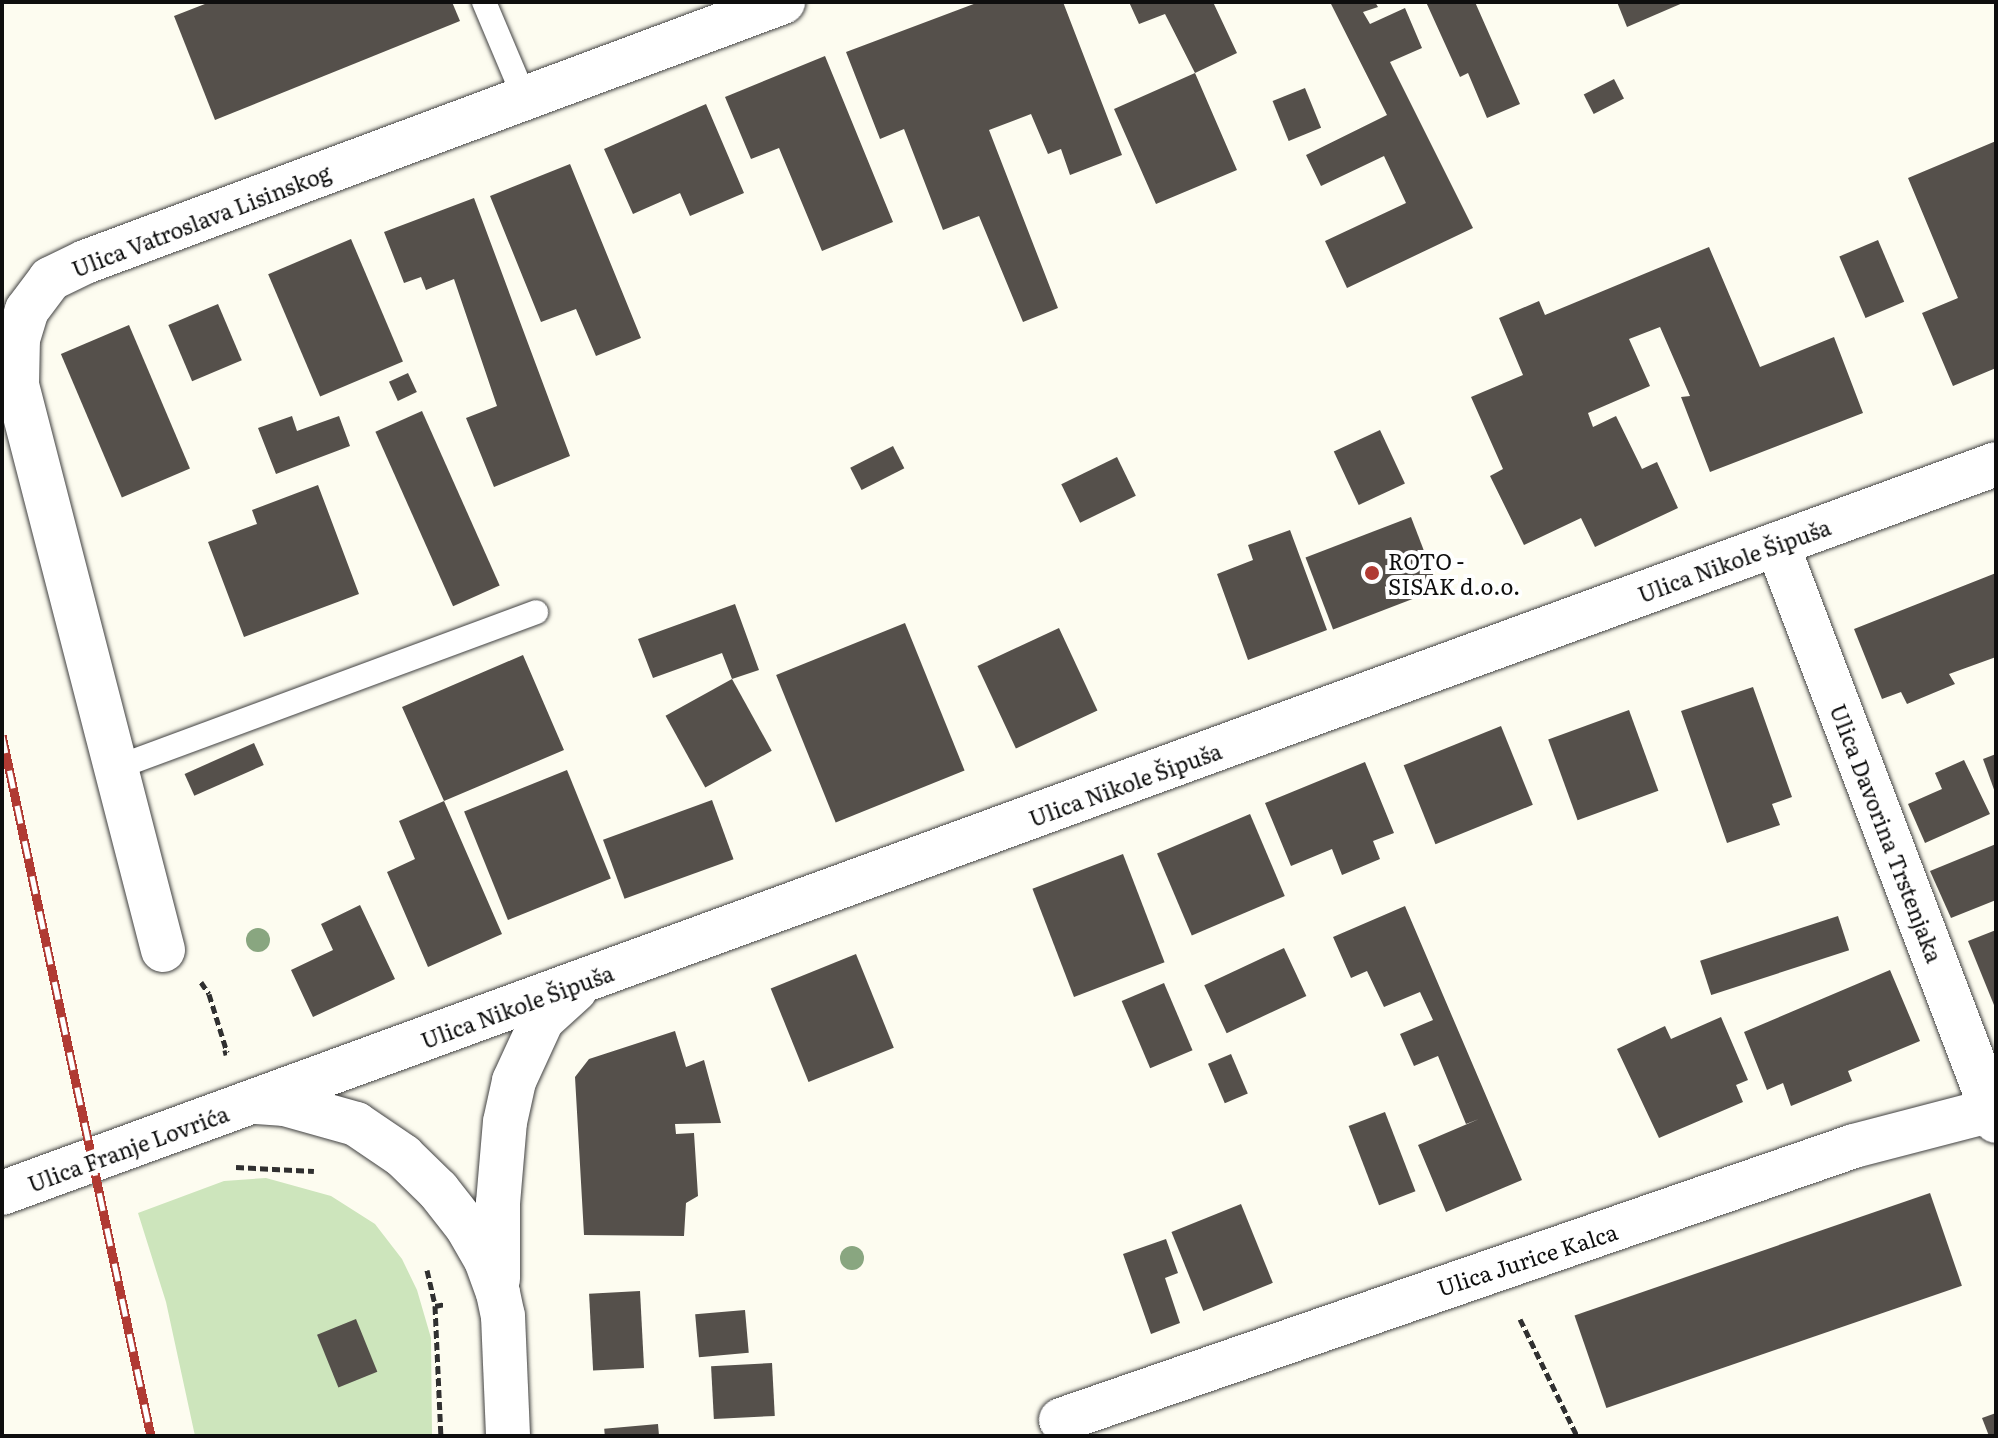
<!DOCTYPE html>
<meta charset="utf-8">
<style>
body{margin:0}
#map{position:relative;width:1998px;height:1438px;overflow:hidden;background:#fdfcf0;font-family:Literata,serif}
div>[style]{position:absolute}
.green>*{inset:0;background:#cde5bc}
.building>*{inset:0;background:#55504b;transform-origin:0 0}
.path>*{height:5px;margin-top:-2.5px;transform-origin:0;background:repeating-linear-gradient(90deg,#303030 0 8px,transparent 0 12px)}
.roads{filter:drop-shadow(0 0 2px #414141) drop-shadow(0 0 2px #414141)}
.lane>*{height:24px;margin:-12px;padding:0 12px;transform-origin:12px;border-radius:12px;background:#fff}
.street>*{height:44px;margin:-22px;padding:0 22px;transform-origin:22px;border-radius:22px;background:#fff}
.rail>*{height:9px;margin-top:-4.5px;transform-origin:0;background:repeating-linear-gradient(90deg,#fff 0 18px,#b03a33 0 36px);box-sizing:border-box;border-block:2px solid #b03a33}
.trees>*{width:24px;height:24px;margin:-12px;border-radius:50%;background:#89a680}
.dots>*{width:22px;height:22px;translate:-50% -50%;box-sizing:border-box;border:4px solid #fff;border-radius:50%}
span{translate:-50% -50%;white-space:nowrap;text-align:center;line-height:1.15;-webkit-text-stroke:8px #fff;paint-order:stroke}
.street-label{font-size:22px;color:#0e0e0e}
.poi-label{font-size:22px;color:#0e0e0e}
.left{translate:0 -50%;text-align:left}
.frame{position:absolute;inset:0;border:4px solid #0e0e0e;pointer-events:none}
</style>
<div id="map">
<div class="green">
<div style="clip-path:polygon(266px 1178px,331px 1196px,375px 1224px,402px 1259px,417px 1290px,431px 1338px,432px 1436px,195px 1436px,166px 1302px,138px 1213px,224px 1181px)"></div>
</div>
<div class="building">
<div style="clip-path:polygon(210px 2px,452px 2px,460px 21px,215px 120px,174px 16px)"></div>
<div style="clip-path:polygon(979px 2px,1063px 2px,1122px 155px,1070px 175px,1061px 149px,1048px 154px,1031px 114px,989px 130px,1058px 308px,1023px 322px,979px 216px,943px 230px,904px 129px,880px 139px,846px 52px)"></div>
<div style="clip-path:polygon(1129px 2px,1213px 2px,1237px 53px,1195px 73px,1237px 170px,1156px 204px,1114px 109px,1195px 73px,1165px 14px,1139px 24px)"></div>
<div style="clip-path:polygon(1330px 2px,1375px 2px,1378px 7px,1363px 12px,1370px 24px,1405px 8px,1422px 48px,1390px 62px,1473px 228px,1347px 288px,1325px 241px,1406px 203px,1384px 156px,1321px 186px,1306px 155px,1387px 115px)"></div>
<div style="clip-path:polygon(1426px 2px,1475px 2px,1520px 104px,1487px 118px,1468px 73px,1460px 77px)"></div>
<div style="clip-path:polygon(1617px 2px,1685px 2px,1627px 27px)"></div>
<div style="clip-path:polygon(825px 56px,893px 222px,822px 251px,779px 148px,751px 159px,725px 97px)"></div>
<div style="left:1614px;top:79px;width:22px;height:34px;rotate:63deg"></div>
<div style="left:1305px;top:88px;width:43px;height:35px;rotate:68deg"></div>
<div style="clip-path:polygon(706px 104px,744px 193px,690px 216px,680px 193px,633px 214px,604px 149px)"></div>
<div style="clip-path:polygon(1996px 141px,1996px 368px,1953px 386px,1922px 313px,1958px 298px,1908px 178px)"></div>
<div style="clip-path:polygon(570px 164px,641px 338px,596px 356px,576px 309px,541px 322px,490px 196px)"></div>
<div style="clip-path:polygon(474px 198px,570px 456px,494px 487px,466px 418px,497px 406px,454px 279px,426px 290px,421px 277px,404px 283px,384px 232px)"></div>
<div style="left:351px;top:239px;width:133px;height:90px;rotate:67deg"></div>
<div style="left:1878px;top:240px;width:67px;height:42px;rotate:67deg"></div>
<div style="clip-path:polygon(1709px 247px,1760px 367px,1834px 337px,1863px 413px,1710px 472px,1681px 397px,1690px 396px,1660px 327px,1629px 339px,1650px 386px,1588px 413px,1593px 427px,1616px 416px,1642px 469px,1657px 462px,1678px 508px,1595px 547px,1581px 518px,1524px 545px,1490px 476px,1503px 469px,1471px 397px,1523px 375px,1499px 318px,1539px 301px,1545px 315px)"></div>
<div style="left:218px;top:304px;width:61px;height:54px;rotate:67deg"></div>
<div style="left:129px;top:325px;width:156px;height:74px;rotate:67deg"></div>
<div style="left:408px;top:373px;width:21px;height:21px;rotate:65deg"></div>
<div style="left:422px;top:411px;width:191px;height:51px;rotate:66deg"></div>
<div style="clip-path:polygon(292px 416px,297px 431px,339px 416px,350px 446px,276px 474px,258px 428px)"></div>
<div style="left:1380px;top:430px;width:59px;height:51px;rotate:65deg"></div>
<div style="left:893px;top:446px;width:25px;height:48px;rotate:63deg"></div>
<div style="left:1117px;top:457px;width:43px;height:62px;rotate:64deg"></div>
<div style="clip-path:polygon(318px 485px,359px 594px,244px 637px,208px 542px,257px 524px,252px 510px)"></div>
<div style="left:1411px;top:517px;width:77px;height:113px;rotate:69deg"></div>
<div style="clip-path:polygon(1290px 530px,1327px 630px,1248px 660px,1217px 574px,1253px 560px,1248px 545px)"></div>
<div style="clip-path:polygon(1996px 573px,1996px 657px,1949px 674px,1955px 684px,1907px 704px,1901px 692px,1882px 699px,1854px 629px)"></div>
<div style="clip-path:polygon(735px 604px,759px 670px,732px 679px,722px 653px,653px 678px,638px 639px)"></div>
<div style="left:905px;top:623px;width:159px;height:139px;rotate:68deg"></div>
<div style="left:1059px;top:628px;width:91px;height:90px;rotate:65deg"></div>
<div style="clip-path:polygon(523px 655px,564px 750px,444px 801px,502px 934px,428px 967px,387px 872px,415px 859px,399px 821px,444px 801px,402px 707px)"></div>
<div style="left:732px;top:679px;width:82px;height:76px;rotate:61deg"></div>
<div style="clip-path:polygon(1753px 687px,1792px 797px,1772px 804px,1780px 825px,1727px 843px,1681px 711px)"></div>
<div style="left:1629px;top:710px;width:86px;height:86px;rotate:70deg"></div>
<div style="left:1501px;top:726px;width:85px;height:105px;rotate:68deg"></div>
<div style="left:254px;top:743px;width:24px;height:76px;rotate:66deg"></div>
<div style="clip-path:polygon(1996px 754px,1996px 795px,1983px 759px)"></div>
<div style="clip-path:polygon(1964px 760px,1990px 814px,1925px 843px,1908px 804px,1942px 789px,1935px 773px)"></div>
<div style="clip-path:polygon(1365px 762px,1394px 833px,1373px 841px,1380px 859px,1342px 875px,1332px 849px,1291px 866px,1265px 803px)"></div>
<div style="left:567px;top:770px;width:117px;height:111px;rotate:68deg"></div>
<div style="left:712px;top:800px;width:63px;height:116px;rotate:70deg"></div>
<div style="left:1250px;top:814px;width:89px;height:101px;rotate:67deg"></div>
<div style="clip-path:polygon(1996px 844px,1996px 900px,1951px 918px,1930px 871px)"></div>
<div style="left:1123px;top:854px;width:116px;height:97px;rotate:69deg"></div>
<div style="clip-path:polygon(360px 905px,395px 979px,313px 1017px,291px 970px,333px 950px,321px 924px)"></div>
<div style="clip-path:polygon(1405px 906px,1522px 1180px,1446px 1212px,1418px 1145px,1479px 1119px,1466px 1124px,1438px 1056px,1414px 1066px,1400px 1034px,1433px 1020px,1420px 992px,1384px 1007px,1367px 971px,1351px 978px,1333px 937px)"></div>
<div style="left:1838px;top:916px;width:36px;height:145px;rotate:72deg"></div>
<div style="clip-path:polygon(1996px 930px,1996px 1010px,1968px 941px)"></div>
<div style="left:1284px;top:948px;width:53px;height:88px;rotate:65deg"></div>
<div style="left:856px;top:954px;width:101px;height:92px;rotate:68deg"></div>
<div style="clip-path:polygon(1890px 970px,1920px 1041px,1848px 1071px,1852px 1081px,1791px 1106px,1783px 1083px,1767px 1090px,1744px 1032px)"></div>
<div style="left:1164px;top:983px;width:73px;height:46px;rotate:67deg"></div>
<div style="clip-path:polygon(1721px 1017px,1748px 1080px,1736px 1085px,1743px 1102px,1659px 1138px,1617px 1049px,1665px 1026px,1671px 1039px)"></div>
<div style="clip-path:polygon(675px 1031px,686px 1067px,704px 1060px,721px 1123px,675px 1124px,676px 1134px,694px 1133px,698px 1196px,686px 1203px,684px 1236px,584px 1235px,575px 1077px,589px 1059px)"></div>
<div style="left:1231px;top:1054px;width:43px;height:25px;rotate:67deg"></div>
<div style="left:1385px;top:1112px;width:85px;height:39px;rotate:69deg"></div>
<div style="left:1930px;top:1193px;width:98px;height:376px;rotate:71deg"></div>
<div style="left:1241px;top:1204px;width:85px;height:75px;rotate:68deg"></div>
<div style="clip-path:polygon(1166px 1239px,1178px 1273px,1165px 1278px,1180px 1323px,1151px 1334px,1123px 1254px)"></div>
<div style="left:640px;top:1291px;width:77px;height:51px;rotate:87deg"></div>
<div style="left:745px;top:1310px;width:43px;height:50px;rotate:85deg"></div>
<div style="left:356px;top:1319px;width:57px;height:42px;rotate:68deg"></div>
<div style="left:772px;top:1363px;width:53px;height:61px;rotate:87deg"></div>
<div style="clip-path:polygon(1996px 1413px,1996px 1436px,1989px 1436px,1982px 1418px)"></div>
<div style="left:658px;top:1424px;width:12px;height:54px;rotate:85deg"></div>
</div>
<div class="path">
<div style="left:201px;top:982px;width:14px;rotate:56deg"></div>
<div style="left:209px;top:994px;width:61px;rotate:72.8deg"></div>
<div style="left:227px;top:1052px;width:4px;rotate:166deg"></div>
<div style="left:236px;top:1167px;width:78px;rotate:2.9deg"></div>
<div style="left:427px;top:1270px;width:37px;rotate:77deg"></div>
<div style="left:435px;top:1306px;width:10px;rotate:-11deg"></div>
<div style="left:435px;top:1306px;width:130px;rotate:87.4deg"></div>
<div style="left:1520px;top:1319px;width:130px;rotate:64deg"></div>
</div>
<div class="roads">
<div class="lane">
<div style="left:484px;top:2px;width:105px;rotate:67.1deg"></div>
<div style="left:115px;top:768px;width:449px;rotate:-20.3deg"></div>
</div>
<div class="street">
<div style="left:1777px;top:544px;width:617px;rotate:69.22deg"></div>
<div style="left:163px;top:950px;width:584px;rotate:-104.49deg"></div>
<div style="left:17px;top:385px;width:46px;rotate:-88.8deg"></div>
<div style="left:18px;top:339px;width:30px;rotate:-73deg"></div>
<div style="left:27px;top:310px;width:39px;rotate:-53deg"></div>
<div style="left:50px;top:279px;width:39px;rotate:-26deg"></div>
<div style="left:85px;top:262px;width:745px;rotate:-20.43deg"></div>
<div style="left:257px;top:1102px;width:28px;rotate:4deg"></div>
<div style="left:285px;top:1104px;width:74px;rotate:15.7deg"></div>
<div style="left:356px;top:1124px;width:57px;rotate:34.2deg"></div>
<div style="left:403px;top:1156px;width:49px;rotate:44.2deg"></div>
<div style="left:438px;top:1190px;width:47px;rotate:51.9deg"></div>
<div style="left:467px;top:1227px;width:38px;rotate:60deg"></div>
<div style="left:486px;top:1260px;width:35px;rotate:70deg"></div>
<div style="left:498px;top:1293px;width:24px;rotate:78deg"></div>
<div style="left:503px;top:1316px;width:120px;rotate:87.6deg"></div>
<div style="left:2px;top:1193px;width:2123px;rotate:-20.08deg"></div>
<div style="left:498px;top:1279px;width:76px;rotate:-90deg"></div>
<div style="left:498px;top:1203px;width:81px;rotate:-85.1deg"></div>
<div style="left:505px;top:1122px;width:42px;rotate:-77.6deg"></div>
<div style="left:514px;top:1081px;width:67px;rotate:-65.3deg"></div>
<div style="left:542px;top:1020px;width:45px;rotate:-42.3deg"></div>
<div style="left:1061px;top:1420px;width:839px;rotate:-19.06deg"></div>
<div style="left:1854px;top:1146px;width:147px;rotate:-14.6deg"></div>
</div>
</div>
<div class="rail">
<div style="left:2px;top:735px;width:717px;rotate:78deg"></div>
</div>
<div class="trees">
<div style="left:258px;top:940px"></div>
<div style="left:852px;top:1258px"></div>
</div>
<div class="dots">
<div style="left:1372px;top:573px;background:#b03a33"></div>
</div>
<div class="street-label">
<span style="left:201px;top:220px;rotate:-21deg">Ulica Vatroslava Lisinskog</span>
<span style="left:1734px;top:560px;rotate:-20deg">Ulica Nikole Šipuša</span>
<span style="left:1125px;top:784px;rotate:-20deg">Ulica Nikole Šipuša</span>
<span style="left:1887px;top:833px;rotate:69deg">Ulica Davorina Trstenjaka</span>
<span style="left:517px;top:1006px;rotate:-20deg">Ulica Nikole Šipuša</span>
<span style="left:128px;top:1148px;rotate:-20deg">Ulica Franje Lovrića</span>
<span style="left:1527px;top:1259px;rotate:-18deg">Ulica Jurice Kalca</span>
</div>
<div class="poi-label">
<span class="left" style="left:1388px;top:573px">ROTO -<br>SISAK d.o.o.</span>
</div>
<div class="frame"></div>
</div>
